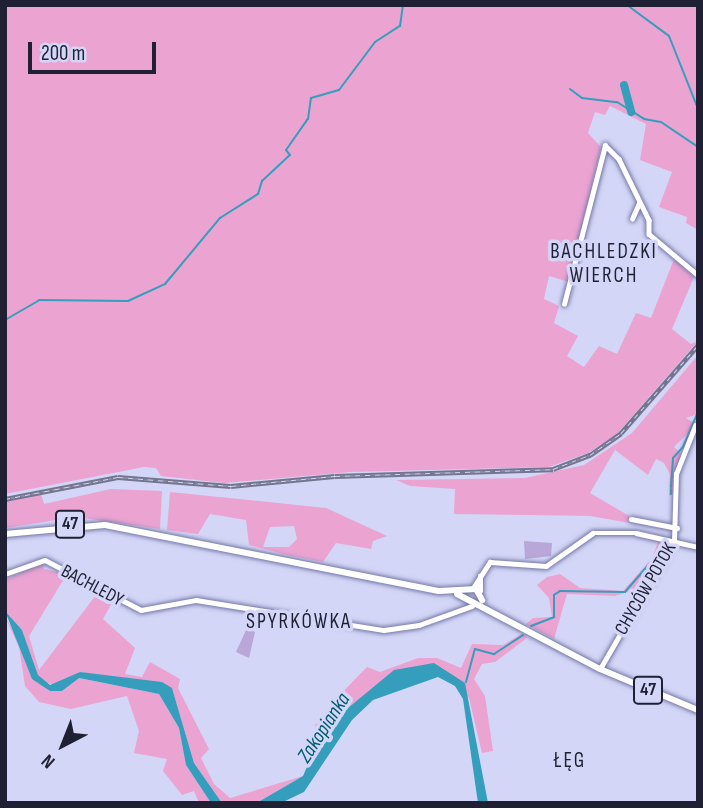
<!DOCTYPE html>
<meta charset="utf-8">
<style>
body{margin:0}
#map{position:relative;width:703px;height:808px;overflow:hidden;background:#d3d6f6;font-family:"Sofia Sans Condensed",sans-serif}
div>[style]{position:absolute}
.green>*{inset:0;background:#eba3d2}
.water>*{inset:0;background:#349ebc}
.stream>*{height:2px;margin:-1px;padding:0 1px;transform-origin:1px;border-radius:1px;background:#349ebc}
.river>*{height:8px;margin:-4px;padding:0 4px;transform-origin:4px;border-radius:4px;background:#349ebc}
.building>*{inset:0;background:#b8a7d8}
.roads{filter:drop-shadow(0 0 2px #7478a7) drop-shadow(0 0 2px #7478a7)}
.minor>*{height:4.5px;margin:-2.25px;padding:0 2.25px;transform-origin:2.25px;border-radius:2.25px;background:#fff}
.major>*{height:6px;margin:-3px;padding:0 3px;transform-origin:3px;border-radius:3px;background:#fff}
.rail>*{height:4.5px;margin-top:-2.25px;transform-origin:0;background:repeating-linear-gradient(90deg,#d3d6f6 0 5px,#73758e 0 10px);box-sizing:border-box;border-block:2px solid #73758e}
span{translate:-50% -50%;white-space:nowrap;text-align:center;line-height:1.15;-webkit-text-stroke:7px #d3d6f6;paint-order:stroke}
.shield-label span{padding:2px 5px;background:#d3d6f6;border:2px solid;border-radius:5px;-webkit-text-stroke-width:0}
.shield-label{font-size:18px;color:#1f2034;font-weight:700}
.street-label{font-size:19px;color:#1f2034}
.neighbourhood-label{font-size:21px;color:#1f2034;letter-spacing:2px}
.water-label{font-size:21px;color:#005b70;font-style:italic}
.frame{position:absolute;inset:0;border:7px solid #1f2034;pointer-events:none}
.north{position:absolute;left:28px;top:710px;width:70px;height:70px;-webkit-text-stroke:5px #d3d6f6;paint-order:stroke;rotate:222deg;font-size:19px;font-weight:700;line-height:28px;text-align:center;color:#1f2034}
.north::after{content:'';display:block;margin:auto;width:24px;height:32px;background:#1f2034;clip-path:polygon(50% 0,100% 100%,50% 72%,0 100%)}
.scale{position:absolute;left:28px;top:42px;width:128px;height:32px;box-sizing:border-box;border:4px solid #1f2034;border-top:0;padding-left:9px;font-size:21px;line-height:24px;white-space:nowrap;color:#1f2034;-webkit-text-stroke:5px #d3d6f6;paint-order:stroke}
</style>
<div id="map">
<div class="green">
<div style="clip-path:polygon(5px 5px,698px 5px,698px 230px,686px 223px,687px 217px,659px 207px,672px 172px,640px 160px,646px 124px,610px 106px,605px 115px,595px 112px,588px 133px,601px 147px,569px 282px,549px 276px,544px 299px,559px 306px,554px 323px,578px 336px,567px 356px,584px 367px,599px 346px,617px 354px,636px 313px,651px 318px,674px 259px,694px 277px,672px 329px,691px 344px,698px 341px,616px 435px,588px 453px,549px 467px,350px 472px,224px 483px,161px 476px,156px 468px,144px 467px,5px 494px)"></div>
<div style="clip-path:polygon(698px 355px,698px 414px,686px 418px,694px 423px,691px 430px,674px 447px,682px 454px,673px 493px,669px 496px,670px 474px,664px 463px,656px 459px,648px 475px,615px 450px,590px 493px,631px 517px,630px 523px,590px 516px,454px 514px,455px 489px,410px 486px,396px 480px,525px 478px,584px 465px,632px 433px)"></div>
<div style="clip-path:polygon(111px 489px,162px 491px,160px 529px,75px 517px,5px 528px,5px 501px,41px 494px,44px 504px)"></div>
<div style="clip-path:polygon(evenodd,170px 492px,326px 508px,387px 536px,373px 541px,371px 549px,336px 543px,323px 562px,287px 555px,249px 545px,246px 520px,210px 514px,198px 534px,167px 530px,170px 492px,294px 526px,297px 539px,289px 547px,263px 547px,270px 527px,294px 526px)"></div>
<div style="clip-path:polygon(658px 542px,668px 548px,637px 589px,615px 596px,567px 594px,554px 639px,526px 624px,533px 618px,552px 617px,549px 598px,537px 585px,547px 577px,560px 574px,580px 588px,623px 591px,652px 558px)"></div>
<div style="clip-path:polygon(43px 563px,44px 569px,67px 574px,29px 636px,39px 670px,99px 591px,113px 601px,103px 619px,135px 648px,125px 674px,142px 677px,150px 662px,180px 679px,178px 688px,209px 749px,201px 758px,214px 784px,230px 798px,303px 776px,260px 801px,222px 803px,194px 763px,172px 688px,80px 672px,59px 685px,45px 683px,38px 675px,22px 630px,5px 611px,5px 580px)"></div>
<div style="clip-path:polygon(5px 617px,22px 644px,32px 679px,62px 691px,78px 678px,159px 694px,179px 728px,186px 765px,211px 803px,199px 803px,194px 791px,182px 795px,163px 771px,167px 759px,134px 753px,139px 731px,127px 696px,71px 709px,39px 702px,25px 686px,19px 647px)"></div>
<div style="clip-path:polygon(521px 634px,527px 637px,523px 641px,495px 662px,482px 664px,474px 679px,485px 696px,493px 751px,482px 753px,469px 698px,434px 663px,342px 713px,318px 741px,315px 724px,327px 722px,336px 711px,330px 705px,367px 667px,380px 672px,418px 658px,437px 658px,461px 668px,472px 644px,503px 645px)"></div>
</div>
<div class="water">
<div style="clip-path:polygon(5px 611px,22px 630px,38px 675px,50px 685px,80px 672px,162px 682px,172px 688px,194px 763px,222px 803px,211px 803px,186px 765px,179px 728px,159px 694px,79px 678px,62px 691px,50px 691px,32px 679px)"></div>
<div style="clip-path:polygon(434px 663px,465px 683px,488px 803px,478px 803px,463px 699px,455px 686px,438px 677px,373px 700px,352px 720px,304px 792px,281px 803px,242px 803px,260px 801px,303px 776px,318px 741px,342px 713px,394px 670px)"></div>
</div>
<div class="stream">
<div style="left:627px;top:5px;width:52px;rotate:36.4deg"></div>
<div style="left:669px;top:36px;width:79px;rotate:68.3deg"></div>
<div style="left:570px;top:89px;width:15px;rotate:37deg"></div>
<div style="left:582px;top:98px;width:35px;rotate:7deg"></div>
<div style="left:617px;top:102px;width:32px;rotate:32deg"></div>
<div style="left:644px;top:119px;width:17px;rotate:10deg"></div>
<div style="left:661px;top:122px;width:45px;rotate:34deg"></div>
<div style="left:5px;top:320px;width:39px;rotate:-30deg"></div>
<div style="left:39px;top:300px;width:89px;rotate:0.6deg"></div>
<div style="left:128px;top:301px;width:41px;rotate:-24.7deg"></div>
<div style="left:165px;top:284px;width:86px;rotate:-50.2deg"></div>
<div style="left:220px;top:218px;width:45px;rotate:-32.3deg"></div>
<div style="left:258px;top:194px;width:14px;rotate:-73deg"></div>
<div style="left:262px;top:181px;width:38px;rotate:-43deg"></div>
<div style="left:290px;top:155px;width:6px;rotate:-129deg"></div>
<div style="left:286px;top:150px;width:38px;rotate:-55deg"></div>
<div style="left:308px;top:119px;width:21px;rotate:-82deg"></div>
<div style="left:311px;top:98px;width:29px;rotate:-16deg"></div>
<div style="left:339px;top:90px;width:60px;rotate:-53.1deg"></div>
<div style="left:375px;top:42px;width:30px;rotate:-33deg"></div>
<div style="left:400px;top:26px;width:21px;rotate:-82deg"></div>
<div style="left:671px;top:487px;width:29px;rotate:-86deg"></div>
<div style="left:673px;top:458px;width:15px;rotate:-48deg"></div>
<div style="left:683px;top:447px;width:38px;rotate:-67deg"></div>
<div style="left:671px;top:489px;width:5px;rotate:90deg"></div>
<div style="left:531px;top:626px;width:25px;rotate:-21deg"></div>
<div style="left:554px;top:617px;width:22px;rotate:-90deg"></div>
<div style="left:554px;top:595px;width:7px;rotate:-34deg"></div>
<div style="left:560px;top:591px;width:65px;rotate:0.9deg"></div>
<div style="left:625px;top:592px;width:58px;rotate:-49.2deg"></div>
<div style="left:466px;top:682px;width:34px;rotate:-75deg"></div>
<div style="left:475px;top:649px;width:20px;rotate:15deg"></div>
<div style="left:494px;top:654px;width:35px;rotate:-33deg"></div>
</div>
<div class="river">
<div style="left:624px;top:85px;width:28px;rotate:75deg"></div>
</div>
<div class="building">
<div style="clip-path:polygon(524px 541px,552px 543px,551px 556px,525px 559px)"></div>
<div style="clip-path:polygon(247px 628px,255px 632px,249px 658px,236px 652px)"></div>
</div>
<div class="roads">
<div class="minor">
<div style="left:605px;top:145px;width:20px;rotate:45deg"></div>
<div style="left:619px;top:159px;width:68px;rotate:63.8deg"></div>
<div style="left:649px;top:220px;width:14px;rotate:90deg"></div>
<div style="left:649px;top:234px;width:64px;rotate:39.9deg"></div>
<div style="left:632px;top:219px;width:17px;rotate:-66deg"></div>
<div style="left:564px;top:304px;width:164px;rotate:-75.5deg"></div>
<div style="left:631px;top:519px;width:47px;rotate:11.1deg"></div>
<div style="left:5px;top:574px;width:42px;rotate:-19.3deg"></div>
<div style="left:45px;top:560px;width:108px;rotate:27.5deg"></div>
<div style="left:141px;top:610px;width:56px;rotate:-10.3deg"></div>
<div style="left:196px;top:600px;width:190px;rotate:9.1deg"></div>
<div style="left:384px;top:630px;width:35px;rotate:-8deg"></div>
<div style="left:419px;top:625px;width:56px;rotate:-19.7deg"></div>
<div style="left:473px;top:588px;width:31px;rotate:-57deg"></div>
<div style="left:490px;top:562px;width:56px;rotate:4.1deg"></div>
<div style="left:546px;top:566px;width:57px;rotate:-35.1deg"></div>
<div style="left:593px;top:533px;width:43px"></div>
<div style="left:636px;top:533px;width:64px;rotate:12.7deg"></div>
<div style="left:480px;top:591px;width:15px;rotate:-90deg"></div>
<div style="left:600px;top:669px;width:148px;rotate:-60deg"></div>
<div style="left:674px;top:541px;width:67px;rotate:-88.3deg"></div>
<div style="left:676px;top:474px;width:52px;rotate:-68.4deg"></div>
</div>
<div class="major">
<div style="left:5px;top:534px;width:100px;rotate:-5.1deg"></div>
<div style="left:105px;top:525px;width:340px;rotate:11.2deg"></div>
<div style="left:439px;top:591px;width:37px;rotate:-3deg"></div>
<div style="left:476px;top:589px;width:13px;rotate:61deg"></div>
<div style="left:457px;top:594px;width:161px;rotate:27.7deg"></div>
<div style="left:600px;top:669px;width:106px;rotate:22.7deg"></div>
</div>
</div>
<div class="rail">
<div style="left:5px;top:499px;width:115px;rotate:-11deg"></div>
<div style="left:118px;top:477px;width:113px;rotate:4.6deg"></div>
<div style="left:231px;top:486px;width:104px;rotate:-5.5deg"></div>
<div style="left:335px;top:476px;width:218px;rotate:-1.8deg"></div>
<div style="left:553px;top:469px;width:40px;rotate:-21deg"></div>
<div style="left:590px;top:455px;width:38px;rotate:-35deg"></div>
<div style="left:621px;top:433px;width:117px;rotate:-48.8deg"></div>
</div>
<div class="shield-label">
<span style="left:70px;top:524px">47</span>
<span style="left:648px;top:690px">47</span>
</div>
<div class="street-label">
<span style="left:92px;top:586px;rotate:28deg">BACHLEDY</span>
<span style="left:646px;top:589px;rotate:-60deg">CHYCÓW POTOK</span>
</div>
<div class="neighbourhood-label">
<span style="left:604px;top:264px">BACHLEDZKI<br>WIERCH</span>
<span style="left:299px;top:622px">SPYRKÓWKA</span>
<span style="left:570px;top:761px">ŁĘG</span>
</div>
<div class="water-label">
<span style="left:324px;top:728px;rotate:-57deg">Zakopianka</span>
</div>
<div class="frame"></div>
<div class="north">N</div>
<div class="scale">200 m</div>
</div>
